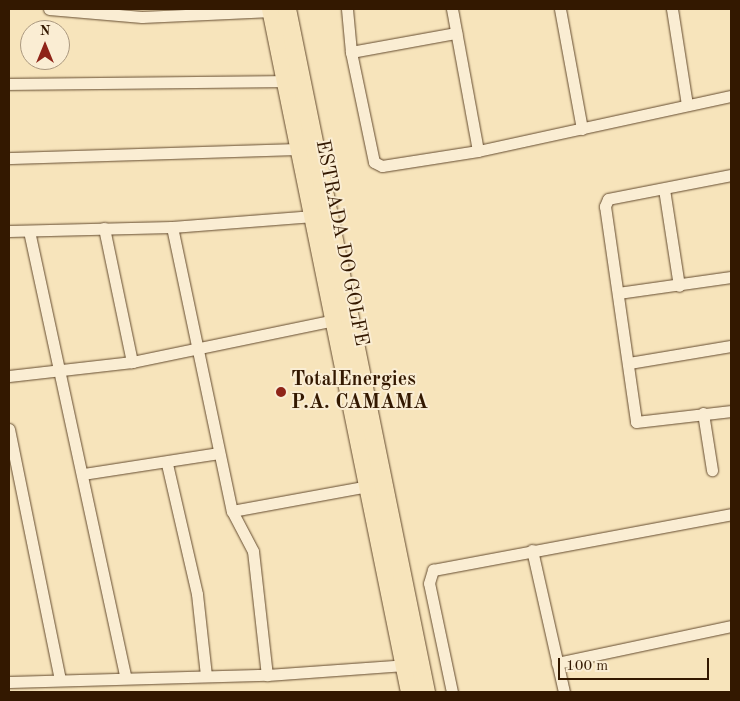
<!DOCTYPE html>
<style>
body{margin:0}
#map{position:relative;width:740px;height:701px;overflow:hidden;background:#f7e4bb;font-family:"Old Standard TT",serif}
div>[style]{position:absolute}
.roads{filter:drop-shadow(0 0 1px #644b2f) drop-shadow(0 0 1px #644b2f)}
.minor>*{height:11px;margin:-5.5px;padding:0 5.5px;transform-origin:5.5px;border-radius:5.5px;background:#faedd3}
.highway>*{height:18px;margin:-9px;padding:0 9px;transform-origin:9px;border-radius:9px;background:#f7e4bb}
.dots>*{width:14px;height:14px;translate:-50% -50%;box-sizing:border-box;border:2px solid #faedd3;border-radius:50%}
span{translate:-50% -50%;white-space:nowrap;text-align:center;line-height:1.15;-webkit-text-stroke:4px #faedd3;paint-order:stroke}
.street-label{font-size:20px;color:#331800}
.poi-label{font-size:20px;color:#331800;font-weight:700}
.left{translate:0 -50%;text-align:left}
.frame{position:absolute;inset:0;border:10px solid #331800;pointer-events:none}
.north{position:absolute;left:20px;top:20px;width:50px;height:50px;box-sizing:border-box;background:#faedd3;border:1px solid #aa987f;border-radius:50%;rotate:0deg;font-size:14px;font-weight:700;line-height:20px;text-align:center;color:#331800}
.north::after{content:'';display:block;margin:auto;width:18px;height:22px;background:#8f2418;clip-path:polygon(50% 0,100% 100%,50% 72%,0 100%)}
.scale{position:absolute;left:558px;top:658px;width:151px;height:22px;box-sizing:border-box;border:2px solid #331800;border-top:0;padding-left:6px;font-size:15px;line-height:18px;white-space:nowrap;color:#331800;-webkit-text-stroke:4px #faedd3;paint-order:stroke}
</style>
<div id="map">
<div class="roads">
<div class="minor">
<div style="left:49px;top:9px;width:93px;rotate:4.9deg"></div>
<div style="left:142px;top:17px;width:130px;rotate:-2.6deg"></div>
<div style="left:347px;top:9px;width:43px;rotate:84.7deg"></div>
<div style="left:351px;top:52px;width:112px;rotate:78.2deg"></div>
<div style="left:374px;top:162px;width:9px;rotate:27deg"></div>
<div style="left:382px;top:166px;width:97px;rotate:-8.9deg"></div>
<div style="left:478px;top:151px;width:259px;rotate:-12.3deg"></div>
<div style="left:452px;top:9px;width:144px;rotate:79.6deg"></div>
<div style="left:560px;top:9px;width:122px;rotate:79.6deg"></div>
<div style="left:672px;top:9px;width:97px;rotate:81.1deg"></div>
<div style="left:351px;top:52px;width:107px;rotate:-10.3deg"></div>
<div style="left:9px;top:84px;width:278px;rotate:-0.6deg"></div>
<div style="left:9px;top:158px;width:291px;rotate:-1.8deg"></div>
<div style="left:731px;top:175px;width:125px;rotate:169deg"></div>
<div style="left:608px;top:199px;width:8px;rotate:113deg"></div>
<div style="left:605px;top:206px;width:218px;rotate:81.8deg"></div>
<div style="left:636px;top:422px;width:96px;rotate:-6.6deg"></div>
<div style="left:664px;top:189px;width:98px;rotate:81.2deg"></div>
<div style="left:172px;top:227px;width:290px;rotate:78.1deg"></div>
<div style="left:232px;top:511px;width:45px;rotate:62.3deg"></div>
<div style="left:253px;top:551px;width:125px;rotate:83.6deg"></div>
<div style="left:104px;top:228px;width:137px;rotate:78.2deg"></div>
<div style="left:9px;top:231px;width:163px;rotate:-1.4deg"></div>
<div style="left:172px;top:227px;width:142px;rotate:-4.4deg"></div>
<div style="left:29px;top:231px;width:457px;rotate:77.8deg"></div>
<div style="left:618px;top:293px;width:114px;rotate:-8.1deg"></div>
<div style="left:629px;top:363px;width:103px;rotate:-9.5deg"></div>
<div style="left:9px;top:376px;width:124px;rotate:-6.5deg"></div>
<div style="left:132px;top:362px;width:207px;rotate:-11.7deg"></div>
<div style="left:703px;top:413px;width:58px;rotate:81deg"></div>
<div style="left:9px;top:429px;width:255px;rotate:78.5deg"></div>
<div style="left:167px;top:464px;width:133px;rotate:77deg"></div>
<div style="left:197px;top:594px;width:82px;rotate:83.7deg"></div>
<div style="left:83px;top:474px;width:137px;rotate:-8.8deg"></div>
<div style="left:232px;top:511px;width:138px;rotate:-10.4deg"></div>
<div style="left:532px;top:550px;width:146px;rotate:77.3deg"></div>
<div style="left:557px;top:663px;width:178px;rotate:-12deg"></div>
<div style="left:9px;top:682px;width:258px;rotate:-1.6deg"></div>
<div style="left:267px;top:675px;width:138px;rotate:-4.1deg"></div>
<div style="left:452px;top:692px;width:111px;rotate:-101.9deg"></div>
<div style="left:429px;top:583px;width:14px;rotate:-73deg"></div>
<div style="left:433px;top:570px;width:303px;rotate:-10.6deg"></div>
</div>
<div class="highway">
<div style="left:271px;top:9px;width:697px;rotate:78.5deg"></div>
<div style="left:287px;top:9px;width:697px;rotate:78.5deg"></div>
</div>
</div>
<div class="dots">
<div style="left:281px;top:392px;background:#8f2418"></div>
</div>
<div class="street-label">
<span style="left:341px;top:243px;rotate:79deg">ESTRADA DO GOLFE</span>
</div>
<div class="poi-label">
<span class="left" style="left:291px;top:392px">TotalEnergies<br>P.A. CAMAMA</span>
</div>
<div class="frame"></div>
<div class="north">N</div>
<div class="scale">100 m</div>
</div>
